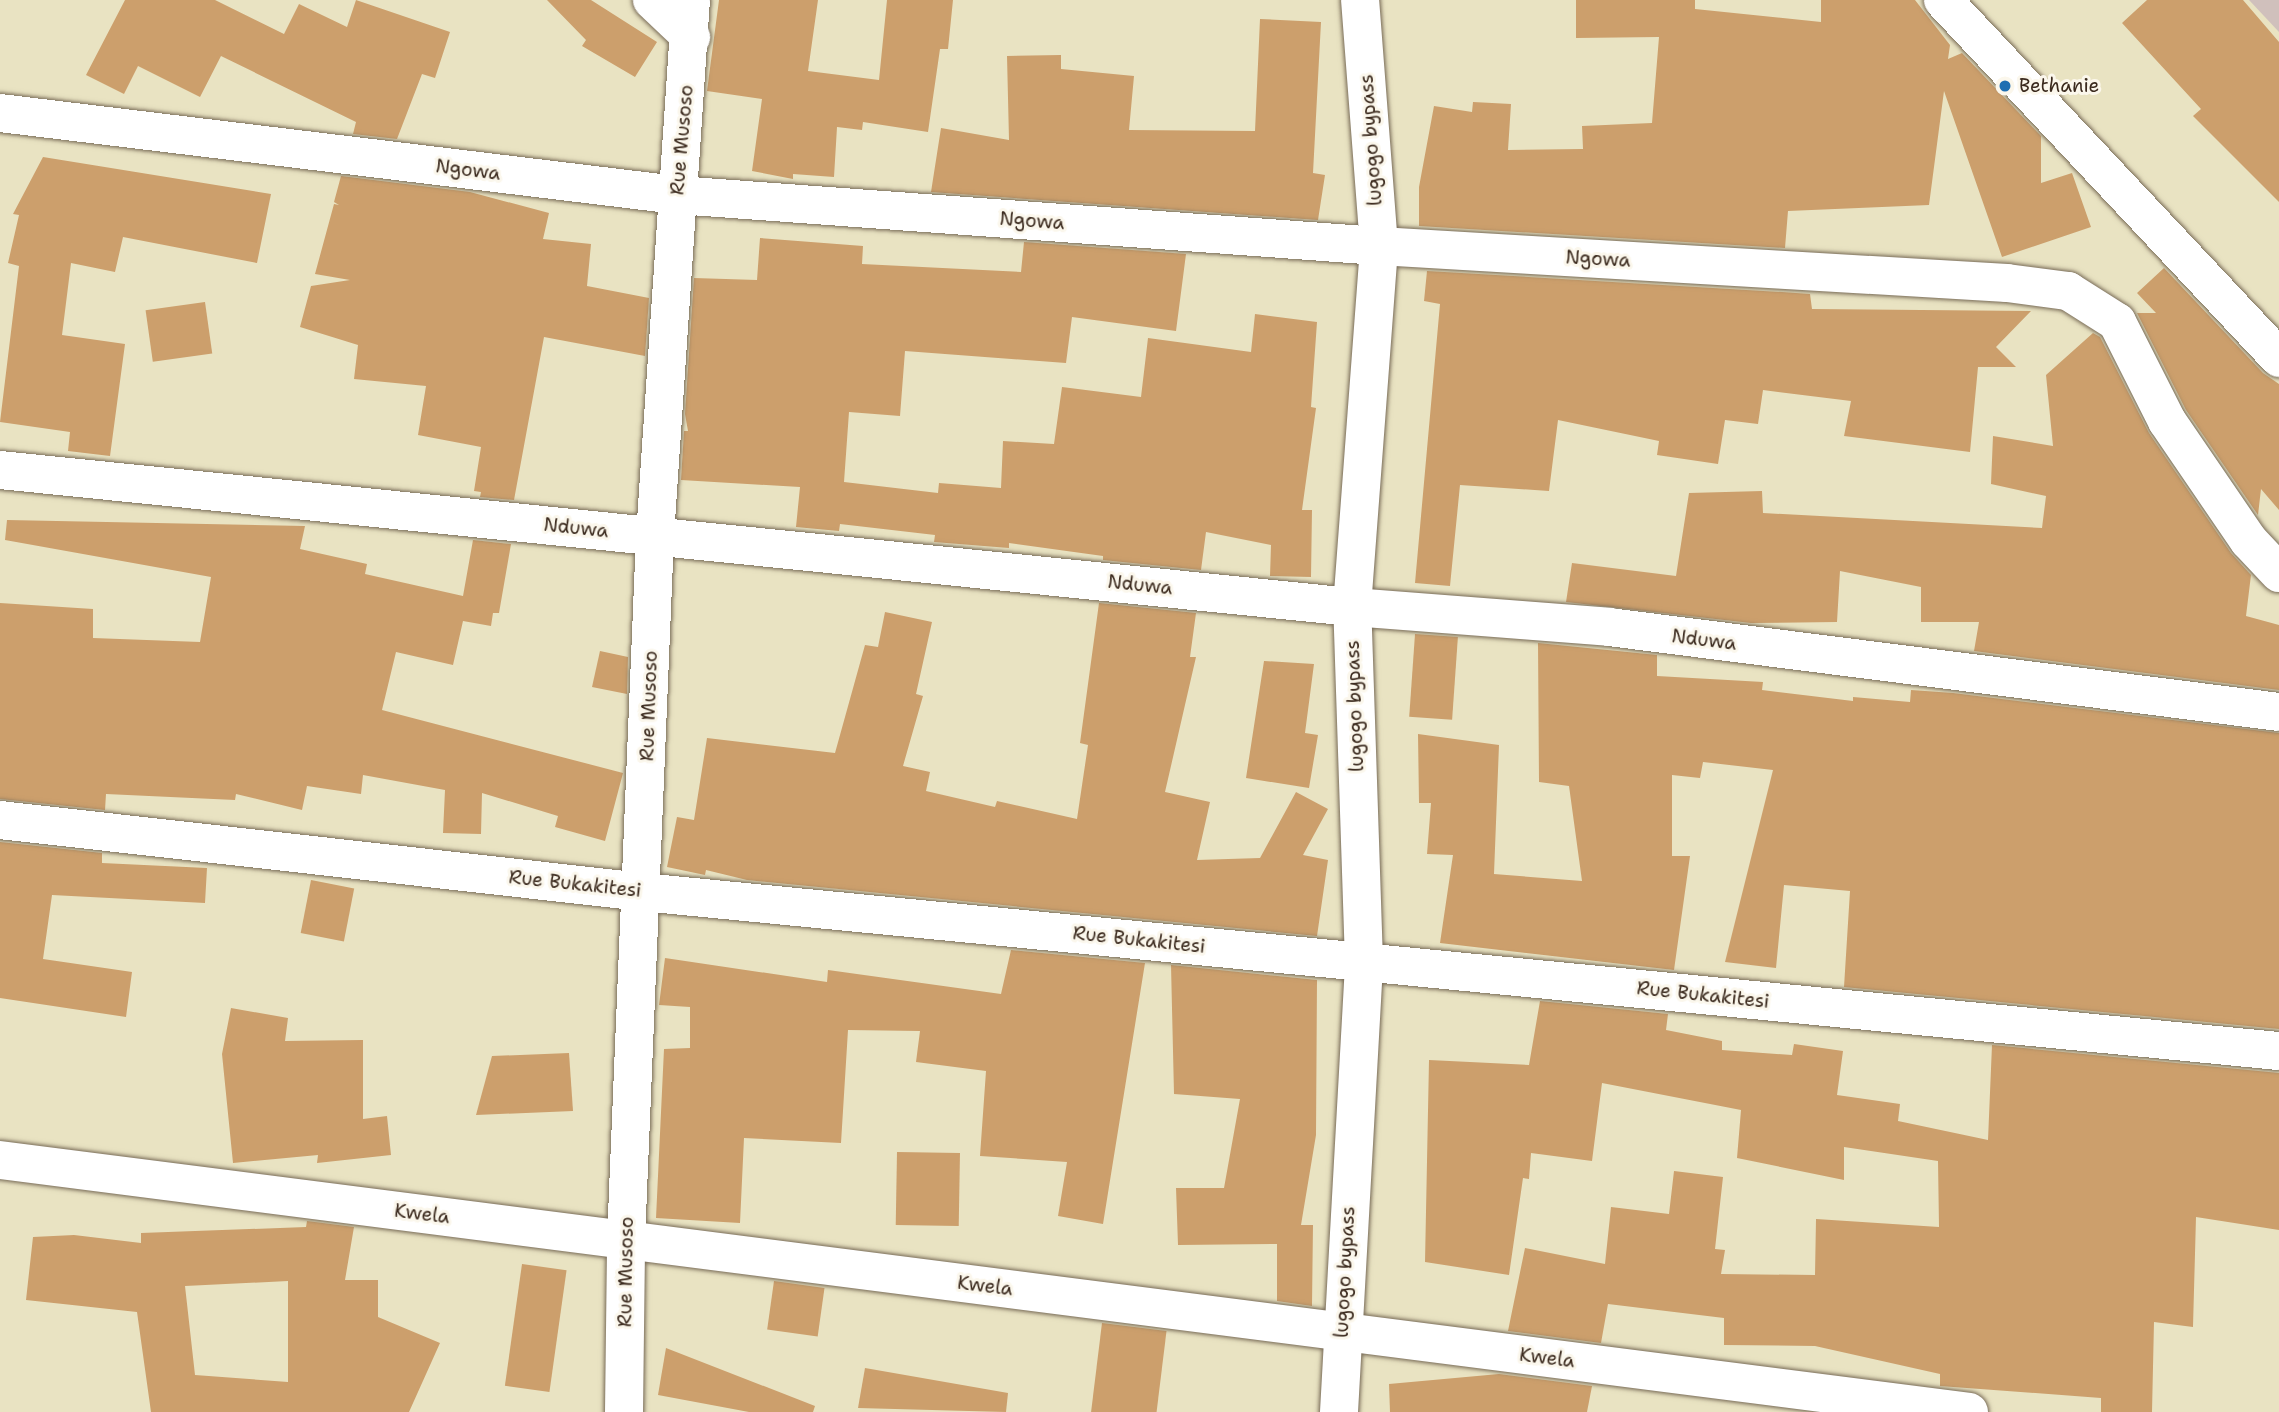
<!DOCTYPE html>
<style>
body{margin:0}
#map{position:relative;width:2279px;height:1412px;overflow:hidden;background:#e9e3c2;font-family:"Shantell Sans",sans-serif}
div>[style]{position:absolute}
.industrial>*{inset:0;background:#d0c0bc}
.building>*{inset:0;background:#cc9f6c;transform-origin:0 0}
.roads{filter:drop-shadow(0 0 2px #786b57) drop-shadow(0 0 2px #786b57)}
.minor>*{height:38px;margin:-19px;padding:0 19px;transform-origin:19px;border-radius:19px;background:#fff}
.dots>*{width:19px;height:19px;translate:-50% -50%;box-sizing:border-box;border:4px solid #fbf7ec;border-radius:50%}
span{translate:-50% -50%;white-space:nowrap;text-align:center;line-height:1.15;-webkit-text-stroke:6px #fbf7ec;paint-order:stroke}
.poi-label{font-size:19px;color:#3b2a1e}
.left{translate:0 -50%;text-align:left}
.street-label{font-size:19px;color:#3b2a1e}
</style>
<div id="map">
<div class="industrial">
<div style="clip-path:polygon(2249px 0,2279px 0,2279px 32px)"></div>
</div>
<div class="building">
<div style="clip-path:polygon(125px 0,215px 0,284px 34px,299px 4px,347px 27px,356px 0,450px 32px,435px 78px,422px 74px,397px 139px,353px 134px,356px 122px,221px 56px,200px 97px,138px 66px,124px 94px,86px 75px)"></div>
<div style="clip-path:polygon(547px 0,591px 0,657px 42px,635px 77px,582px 46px,586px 40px)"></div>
<div style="clip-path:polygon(719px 0,818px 0,808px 71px,879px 80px,887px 0,953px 0,948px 49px,940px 49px,928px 132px,863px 122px,862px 130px,837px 127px,834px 177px,793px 174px,793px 179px,752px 171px,762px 99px,707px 91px)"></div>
<div style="clip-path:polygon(1576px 0,1695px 0,1695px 9px,1821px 22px,1821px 0,1915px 0,1950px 45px,1948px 59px,1962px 53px,2041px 136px,2041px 183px,2072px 173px,2091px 227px,2002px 257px,1944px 91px,1929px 205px,1788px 211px,1785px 248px,1419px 226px,1419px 187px,1434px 106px,1472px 112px,1473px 102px,1511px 104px,1508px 150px,1583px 149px,1582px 126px,1652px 123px,1659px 37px,1576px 38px)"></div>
<div style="clip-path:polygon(2147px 0,2243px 0,2279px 42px,2279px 202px,2193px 116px,2201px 109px,2122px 23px)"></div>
<div style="clip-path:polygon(1260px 19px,1321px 22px,1313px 173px,1325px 175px,1318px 220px,931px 192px,941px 128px,1009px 140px,1007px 56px,1061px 55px,1061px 69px,1134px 76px,1129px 130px,1255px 131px)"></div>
<div style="clip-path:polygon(43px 157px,271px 194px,257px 263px,123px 237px,115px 272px,71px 263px,62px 335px,125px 344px,110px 456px,68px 451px,70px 432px,0 422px,19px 266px,8px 263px,19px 215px,13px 214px)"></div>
<div style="clip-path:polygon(341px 176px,470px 192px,549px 213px,543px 239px,591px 244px,587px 286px,649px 298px,645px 356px,544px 337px,514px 500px,480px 497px,481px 492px,474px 491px,481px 447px,418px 435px,426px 386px,354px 379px,358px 345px,300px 327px,311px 286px,350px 280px,315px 274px,334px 204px,339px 205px,334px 202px)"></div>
<div style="clip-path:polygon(760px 238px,863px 246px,862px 264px,1021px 272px,1024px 242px,1186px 254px,1176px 331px,1072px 317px,1066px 363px,905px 351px,900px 416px,849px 412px,844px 482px,938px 493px,939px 483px,1001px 488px,1003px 441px,1054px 444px,1062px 387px,1141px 397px,1148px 338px,1251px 352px,1255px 314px,1317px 322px,1311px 407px,1316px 408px,1302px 510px,1312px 510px,1311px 577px,1270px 576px,1271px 545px,1206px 532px,1201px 570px,1103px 560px,1103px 556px,1009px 543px,1009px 548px,934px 542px,935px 535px,840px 524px,839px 531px,796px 527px,800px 487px,681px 480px,684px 431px,688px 431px,685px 414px,694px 278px,757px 280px)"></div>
<div style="clip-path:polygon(2164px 268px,2263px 373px,2279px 384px,2279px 510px,2261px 489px,2258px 515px,2186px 410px,2137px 313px,2156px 313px,2137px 293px)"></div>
<div style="clip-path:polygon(1427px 271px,1782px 292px,1810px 294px,1812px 309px,2031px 311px,1996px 347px,2016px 367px,1978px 367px,1970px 452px,1844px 436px,1851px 401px,1763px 390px,1758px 424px,1725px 420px,1718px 464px,1657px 455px,1659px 441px,1558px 420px,1549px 491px,1460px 485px,1450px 586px,1415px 583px,1440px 304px,1424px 301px)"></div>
<div style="left:205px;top:302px;width:52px;height:60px;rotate:82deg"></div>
<div style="clip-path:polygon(2093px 333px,2100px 337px,2149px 433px,2231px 553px,2251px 575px,2246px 616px,2279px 625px,2279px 690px,1974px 651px,1979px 622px,1921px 622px,1921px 587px,1840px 571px,1837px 622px,1751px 623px,1566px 602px,1572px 563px,1676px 576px,1689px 493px,1762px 491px,1763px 513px,2042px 528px,2046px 496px,1991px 484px,1993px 436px,2053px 446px,2046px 375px)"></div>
<div style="clip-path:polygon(7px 520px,305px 526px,300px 549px,367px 564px,365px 574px,463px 596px,473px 540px,511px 544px,499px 613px,493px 613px,491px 626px,463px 621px,453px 665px,396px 652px,382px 710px,623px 773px,605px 841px,555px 827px,558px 816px,482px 793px,481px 834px,443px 833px,445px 790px,363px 775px,361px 794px,307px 786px,302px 810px,236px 794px,235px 800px,106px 794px,105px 810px,0 799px,0 603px,93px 609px,93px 638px,200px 642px,211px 577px,5px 540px)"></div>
<div style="clip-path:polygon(1099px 603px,1196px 613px,1190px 657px,1196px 657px,1165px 792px,1210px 802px,1197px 860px,1260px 858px,1296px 792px,1328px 809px,1303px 855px,1328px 860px,1317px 936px,747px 880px,706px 870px,705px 875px,667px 867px,677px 817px,694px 820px,707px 738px,835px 753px,865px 645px,878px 647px,885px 612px,932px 622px,916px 694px,923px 696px,903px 766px,930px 772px,926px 791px,995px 807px,997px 801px,1077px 819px,1088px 745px,1080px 743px)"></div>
<div style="left:1415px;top:634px;width:43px;height:83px;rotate:4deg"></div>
<div style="clip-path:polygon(1538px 643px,1657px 655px,1657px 676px,1763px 682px,1762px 690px,1853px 701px,1853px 697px,1910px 702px,1911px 690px,1953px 693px,2279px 733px,2279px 1029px,1844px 987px,1850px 891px,1784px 885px,1776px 968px,1725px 962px,1773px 770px,1703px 762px,1700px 778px,1672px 775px,1672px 856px,1690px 856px,1674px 970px,1440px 943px,1453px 855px,1427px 854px,1431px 803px,1419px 803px,1418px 734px,1499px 745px,1494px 874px,1582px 881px,1569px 786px,1539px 782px)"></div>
<div style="clip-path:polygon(600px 651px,628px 657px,627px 694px,592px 687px)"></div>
<div style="clip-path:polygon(1264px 661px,1314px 664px,1305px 733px,1318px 735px,1309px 788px,1246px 778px)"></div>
<div style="clip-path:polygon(0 842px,102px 853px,102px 863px,207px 868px,205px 903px,52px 895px,43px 959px,132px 972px,126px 1017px,0 998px)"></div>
<div style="left:311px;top:880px;width:44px;height:54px;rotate:11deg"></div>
<div style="clip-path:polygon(1011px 950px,1145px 963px,1103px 1224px,1058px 1216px,1067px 1162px,980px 1156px,986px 1071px,916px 1062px,920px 1031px,848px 1030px,841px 1143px,744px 1138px,740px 1223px,656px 1218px,664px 1049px,690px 1048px,690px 1007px,659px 1005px,665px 958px,827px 982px,828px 970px,1001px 994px)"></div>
<div style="clip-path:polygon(1171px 965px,1317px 980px,1316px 1135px,1301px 1225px,1313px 1225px,1312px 1306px,1277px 1301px,1277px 1244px,1178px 1245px,1176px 1188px,1224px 1188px,1240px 1099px,1174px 1094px)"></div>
<div style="clip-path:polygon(1540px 1001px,1668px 1014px,1666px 1030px,1722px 1041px,1722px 1050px,1792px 1055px,1794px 1044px,1843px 1051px,1837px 1095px,1900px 1104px,1898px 1121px,1988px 1140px,1992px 1045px,2279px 1073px,2279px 1230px,2196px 1217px,2193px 1327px,2154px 1322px,2152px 1412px,2101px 1412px,2101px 1398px,1940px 1386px,1940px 1374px,1815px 1346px,1724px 1345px,1724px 1318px,1608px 1304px,1601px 1343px,1508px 1331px,1525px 1248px,1605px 1264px,1611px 1207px,1669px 1214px,1674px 1171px,1723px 1177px,1715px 1249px,1725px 1250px,1721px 1274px,1815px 1275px,1816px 1219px,1939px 1227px,1938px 1161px,1844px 1147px,1844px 1180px,1737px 1158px,1741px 1110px,1602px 1083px,1592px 1161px,1531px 1153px,1529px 1179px,1523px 1178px,1509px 1275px,1425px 1262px,1429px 1060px,1529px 1065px)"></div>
<div style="clip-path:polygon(231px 1008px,288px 1018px,285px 1041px,363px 1040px,363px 1119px,387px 1116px,391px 1155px,317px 1163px,318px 1155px,233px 1163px,222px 1054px)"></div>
<div style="clip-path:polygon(569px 1053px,573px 1111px,476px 1115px,492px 1056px)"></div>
<div style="left:897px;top:1152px;width:63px;height:73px;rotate:1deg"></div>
<div style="clip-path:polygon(evenodd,307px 1221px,354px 1227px,345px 1280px,378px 1280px,378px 1317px,440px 1343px,409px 1412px,151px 1412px,137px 1312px,26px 1300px,33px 1237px,74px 1235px,141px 1243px,141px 1233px,306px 1227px,307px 1221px,288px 1281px,288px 1382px,195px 1375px,185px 1286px,288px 1281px)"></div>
<div style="left:522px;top:1264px;width:45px;height:123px;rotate:8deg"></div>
<div style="left:774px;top:1281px;width:51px;height:49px;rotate:8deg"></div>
<div style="left:1102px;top:1323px;width:65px;height:90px;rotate:7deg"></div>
<div style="clip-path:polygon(666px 1348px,815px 1406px,813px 1412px,749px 1412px,658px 1395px)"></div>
<div style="clip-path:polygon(865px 1368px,1008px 1393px,1006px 1412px,858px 1408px)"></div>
<div style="clip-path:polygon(1499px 1374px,1592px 1386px,1587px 1412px,1390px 1412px,1389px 1384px)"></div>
</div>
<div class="roads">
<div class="minor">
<div style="left:652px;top:0;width:54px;rotate:43.5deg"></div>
<div style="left:1943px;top:0;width:491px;rotate:46.8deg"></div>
<div style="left:0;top:113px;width:682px;rotate:6.91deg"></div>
<div style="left:677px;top:195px;width:704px;rotate:4.16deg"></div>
<div style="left:1379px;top:246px;width:629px;rotate:3.37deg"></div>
<div style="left:2007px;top:283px;width:62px;rotate:7.5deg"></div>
<div style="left:2068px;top:291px;width:58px;rotate:32.3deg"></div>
<div style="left:2117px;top:322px;width:111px;rotate:63.2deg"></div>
<div style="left:2167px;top:421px;width:145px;rotate:55.7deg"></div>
<div style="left:2249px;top:541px;width:44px;rotate:46.8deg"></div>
<div style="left:0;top:470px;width:1359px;rotate:5.79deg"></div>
<div style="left:1352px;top:607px;width:258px;rotate:4.4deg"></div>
<div style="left:1609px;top:627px;width:675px;rotate:7.23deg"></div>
<div style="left:0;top:820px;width:646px;rotate:6.4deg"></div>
<div style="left:642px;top:892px;width:1645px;rotate:5.55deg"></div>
<div style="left:0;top:1160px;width:1985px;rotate:7.29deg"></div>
<div style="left:624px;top:1412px;width:172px;rotate:-89.3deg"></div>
<div style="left:626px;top:1240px;width:705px;rotate:-87.64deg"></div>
<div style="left:655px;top:536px;width:537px;rotate:-86.16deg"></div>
<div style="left:1339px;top:1412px;width:451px;rotate:-86.8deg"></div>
<div style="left:1364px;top:962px;width:355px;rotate:-91.9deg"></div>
<div style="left:1352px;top:607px;width:362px;rotate:-85.7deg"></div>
<div style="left:1379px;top:246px;width:247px;rotate:-94.4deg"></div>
</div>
</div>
<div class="dots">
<div style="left:2005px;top:86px;background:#1f6fb2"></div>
</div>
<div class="poi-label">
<span class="left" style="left:2019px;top:86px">Bethanie</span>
</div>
<div class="street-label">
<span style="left:682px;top:140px;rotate:-85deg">Rue Musoso</span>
<span style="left:1371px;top:140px;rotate:-94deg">lugogo bypass</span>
<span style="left:468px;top:170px;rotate:7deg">Ngowa</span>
<span style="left:1032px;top:221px;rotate:4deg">Ngowa</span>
<span style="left:1598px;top:259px;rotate:3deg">Ngowa</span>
<span style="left:576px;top:528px;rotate:6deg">Nduwa</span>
<span style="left:1140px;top:585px;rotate:6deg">Nduwa</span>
<span style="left:1704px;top:640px;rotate:7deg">Nduwa</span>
<span style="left:649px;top:706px;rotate:-88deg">Rue Musoso</span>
<span style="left:1355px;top:706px;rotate:-92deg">lugogo bypass</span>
<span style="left:575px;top:884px;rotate:6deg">Rue Bukakitesi</span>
<span style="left:1139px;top:940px;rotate:6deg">Rue Bukakitesi</span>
<span style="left:1703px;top:995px;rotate:6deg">Rue Bukakitesi</span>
<span style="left:422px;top:1214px;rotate:7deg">Kwela</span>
<span style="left:626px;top:1272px;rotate:-89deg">Rue Musoso</span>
<span style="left:1345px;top:1272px;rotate:-87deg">lugogo bypass</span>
<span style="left:985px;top:1286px;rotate:7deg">Kwela</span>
<span style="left:1547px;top:1358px;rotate:7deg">Kwela</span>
</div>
</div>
